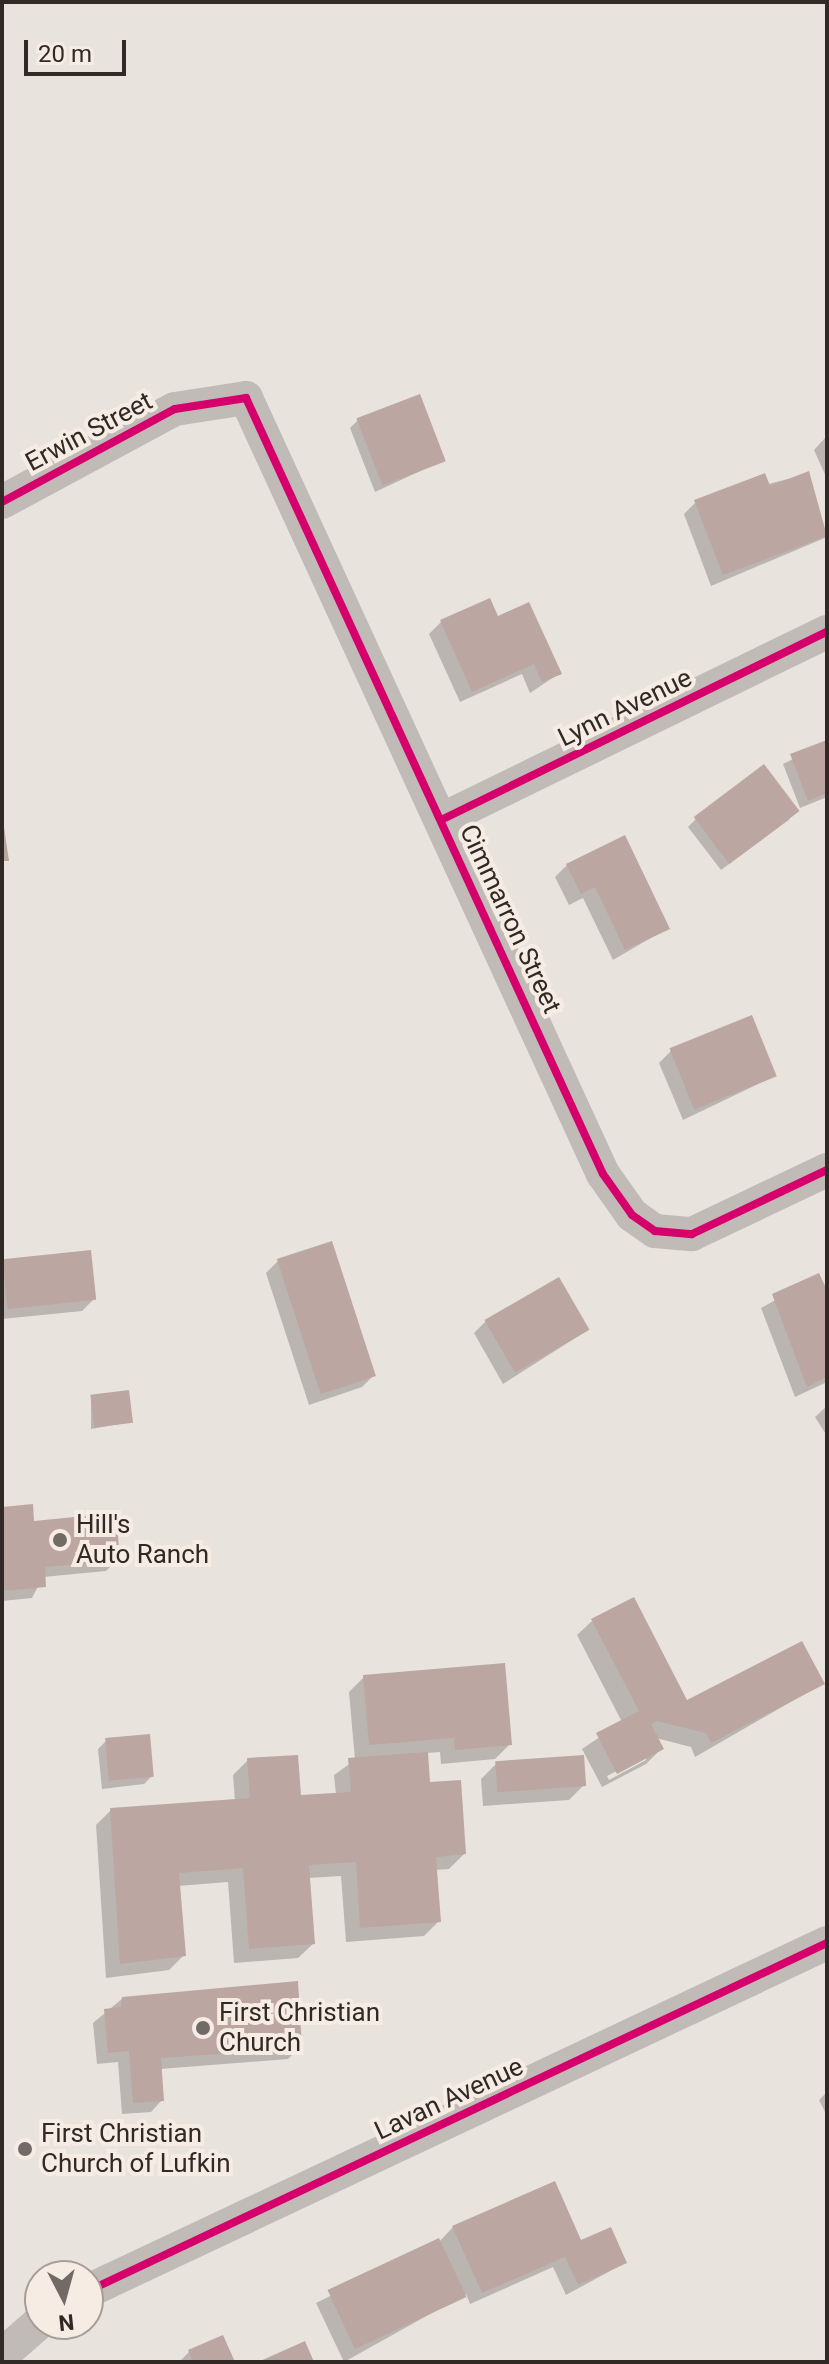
<!DOCTYPE html>
<style>
body{margin:0}
#map{position:relative;width:829px;height:2364px;overflow:hidden;background:#e9e3de;font-family:Roboto,sans-serif}
div>[style]{position:absolute}
.shadow>*{inset:0;background:#0003}
.building>*{inset:0;background:#bba6a1;transform-origin:0 0}
.minor>*{height:34px;margin:-17px;padding:0 17px;transform-origin:17px;border-radius:17px;background:#c1bbb7}
.cycleway>*{height:8px;margin:-4px;padding:0 4px;transform-origin:4px;border-radius:4px;background:#d6006c}
.dots>*{width:22px;height:22px;translate:-50% -50%;box-sizing:border-box;border:4px solid #f6ece4;border-radius:50%}
span{translate:-50% -50%;white-space:nowrap;text-align:center;line-height:1.15;-webkit-text-stroke:8px #f6ece4;paint-order:stroke}
.street-label{font-size:26px;color:#312926}
.poi-label{font-size:26px;color:#312926}
.left{translate:0 -50%;text-align:left}
.frame{position:absolute;inset:0;border:4px solid #312926;pointer-events:none}
.north{position:absolute;left:24px;top:2260px;width:80px;height:80px;box-sizing:border-box;background:#f6ece4;border:2px solid #a79e98;border-radius:50%;rotate:174deg;font-size:22px;font-weight:700;line-height:32px;text-align:center;color:#312926}
.north::after{content:'';display:block;margin:auto;width:28px;height:36px;background:#716a66;clip-path:polygon(50% 0,100% 100%,50% 72%,0 100%)}
.scale{position:absolute;left:24px;top:40px;width:102px;height:36px;box-sizing:border-box;border:4px solid #312926;border-top:0;padding-left:10px;font-size:24px;line-height:28px;white-space:nowrap;color:#312926;-webkit-text-stroke:6px #f6ece4;paint-order:stroke}
</style>
<div id="map">
<div class="shadow">
<div style="clip-path:polygon(358px 420px,444px 460px,375px 492px,350px 428px)"></div>
<div style="clip-path:polygon(825px 438px,827px 438px,827px 479px,814px 450px)"></div>
<div style="clip-path:polygon(808px 474px,827px 537px,711px 586px,684px 514px,696px 502px)"></div>
<div style="clip-path:polygon(497px 619px,560px 673px,530px 693px,522px 674px,460px 702px,429px 634px,441px 622px)"></div>
<div style="clip-path:polygon(827px 742px,827px 797px,800px 808px,783px 764px)"></div>
<div style="clip-path:polygon(696px 819px,790px 819px,721px 870px,688px 827px)"></div>
<div style="clip-path:polygon(567px 865px,668px 928px,613px 960px,583px 898px,569px 905px,555px 877px)"></div>
<div style="clip-path:polygon(671px 1051px,775px 1076px,683px 1120px,659px 1063px)"></div>
<div style="clip-path:polygon(331px 1243px,374px 1375px,362px 1387px,309px 1405px,266px 1273px,278px 1261px)"></div>
<div style="clip-path:polygon(2px 1261px,94px 1299px,82px 1311px,2px 1319px)"></div>
<div style="clip-path:polygon(818px 1276px,827px 1295px,827px 1382px,795px 1397px,761px 1308px)"></div>
<div style="clip-path:polygon(486px 1321px,588px 1330px,503px 1384px,474px 1333px)"></div>
<div style="clip-path:polygon(91px 1396px,131px 1422px,91px 1429px)"></div>
<div style="clip-path:polygon(827px 1406px,827px 1436px,815px 1417px)"></div>
<div style="clip-path:polygon(2px 1509px,33px 1523px,118px 1559px,106px 1571px,43px 1577px,32px 1598px,2px 1601px)"></div>
<div style="clip-path:polygon(evenodd,592px 1621px,686px 1703px,822px 1684px,695px 1757px,691px 1747px,656px 1738px,661px 1749px,646px 1764px,602px 1787px,582px 1749px,622px 1722px,577px 1635px,592px 1621px,646px 1756px,646px 1760px,609px 1780px,607px 1776px,646px 1756px)"></div>
<div style="clip-path:polygon(364px 1677px,510px 1744px,495px 1759px,441px 1764px,440px 1752px,426px 1753px,428px 1784px,464px 1854px,449px 1869px,435px 1870px,439px 1921px,424px 1936px,346px 1942px,341px 1876px,308px 1878px,313px 1944px,298px 1958px,234px 1963px,228px 1882px,178px 1886px,184px 1955px,169px 1970px,106px 1978px,96px 1825px,111px 1810px,235px 1801px,233px 1775px,248px 1760px,299px 1797px,336px 1795px,334px 1775px,355px 1760px,349px 1692px)"></div>
<div style="clip-path:polygon(106px 1741px,152px 1776px,144px 1784px,102px 1789px,98px 1749px)"></div>
<div style="clip-path:polygon(496px 1764px,584px 1785px,569px 1800px,483px 1806px,481px 1779px)"></div>
<div style="clip-path:polygon(123px 1998px,300px 2047px,288px 2059px,160px 2069px,162px 2100px,151px 2112px,122px 2114px,118px 2062px,97px 2064px,93px 2023px)"></div>
<div style="clip-path:polygon(827px 2092px,827px 2116px,819px 2100px)"></div>
<div style="clip-path:polygon(453px 2227px,580px 2242px,625px 2263px,566px 2295px,553px 2267px,470px 2304px,466px 2294px,344px 2362px,316px 2303px,439px 2242px)"></div>
<div style="clip-path:polygon(222px 2337px,233px 2362px,179px 2362px,189px 2352px)"></div>
</div>
<div class="building">
<div style="left:420px;top:394px;width:72px;height:68px;rotate:69deg"></div>
<div style="clip-path:polygon(809px 471px,827px 536px,723px 575px,694px 500px,765px 473px,770px 486px)"></div>
<div style="clip-path:polygon(490px 598px,498px 616px,529px 602px,562px 674px,542px 682px,534px 664px,472px 692px,440px 620px)"></div>
<div style="clip-path:polygon(827px 740px,827px 793px,808px 801px,790px 754px)"></div>
<div style="left:764px;top:764px;width:59px;height:88px;rotate:53deg"></div>
<div style="clip-path:polygon(2px 814px,9px 861px,2px 861px)"></div>
<div style="clip-path:polygon(625px 835px,670px 929px,625px 950px,595px 887px,581px 894px,566px 864px)"></div>
<div style="left:752px;top:1015px;width:66px;height:89px;rotate:68deg"></div>
<div style="left:332px;top:1241px;width:142px;height:58px;rotate:72deg"></div>
<div style="left:91px;top:1250px;width:50px;height:89px;rotate:84deg"></div>
<div style="clip-path:polygon(819px 1273px,827px 1290px,827px 1377px,807px 1387px,772px 1294px)"></div>
<div style="left:559px;top:1277px;width:61px;height:86px;rotate:60deg"></div>
<div style="left:129px;top:1390px;width:33px;height:39px;rotate:83deg"></div>
<div style="clip-path:polygon(33px 1504px,34px 1521px,116px 1513px,120px 1560px,45px 1567px,46px 1587px,2px 1591px,2px 1507px)"></div>
<div style="clip-path:polygon(634px 1597px,687px 1700px,802px 1641px,825px 1684px,711px 1743px,706px 1733px,657px 1721px,651px 1724px,664px 1749px,617px 1774px,596px 1733px,639px 1711px,591px 1619px)"></div>
<div style="clip-path:polygon(505px 1663px,512px 1745px,455px 1750px,454px 1738px,369px 1745px,363px 1675px)"></div>
<div style="left:150px;top:1734px;width:43px;height:45px;rotate:85deg"></div>
<div style="clip-path:polygon(428px 1752px,430px 1782px,461px 1780px,466px 1854px,436px 1857px,441px 1922px,360px 1928px,356px 1862px,309px 1865px,315px 1944px,249px 1949px,243px 1868px,179px 1873px,186px 1956px,120px 1964px,110px 1808px,250px 1798px,247px 1758px,298px 1755px,301px 1795px,351px 1792px,348px 1758px)"></div>
<div style="left:584px;top:1755px;width:31px;height:89px;rotate:86deg"></div>
<div style="clip-path:polygon(298px 1981px,302px 2048px,161px 2058px,164px 2101px,133px 2103px,129px 2051px,108px 2053px,104px 2009px,121px 2007px,122px 1997px)"></div>
<div style="clip-path:polygon(555px 2181px,581px 2240px,611px 2227px,627px 2263px,578px 2285px,565px 2257px,482px 2293px,452px 2226px)"></div>
<div style="left:439px;top:2238px;width:65px;height:123px;rotate:65deg"></div>
<div style="clip-path:polygon(223px 2335px,235px 2362px,193px 2362px,188px 2350px)"></div>
<div style="clip-path:polygon(305px 2341px,314px 2362px,258px 2362px)"></div>
</div>
<div class="minor">
<div style="left:2px;top:502px;width:196px;rotate:-28.3deg"></div>
<div style="left:175px;top:409px;width:72px;rotate:-8.8deg"></div>
<div style="left:246px;top:398px;width:854px;rotate:65.3deg"></div>
<div style="left:603px;top:1174px;width:50px;rotate:54.7deg"></div>
<div style="left:632px;top:1215px;width:28px;rotate:35deg"></div>
<div style="left:655px;top:1231px;width:37px;rotate:5deg"></div>
<div style="left:692px;top:1234px;width:149px;rotate:-25.4deg"></div>
<div style="left:441px;top:820px;width:429px;rotate:-26deg"></div>
<div style="left:88px;top:2291px;width:817px;rotate:-25.22deg"></div>
<div style="left:2px;top:2355px;width:50px;rotate:-41deg"></div>
</div>
<div class="cycleway">
<div style="left:2px;top:502px;width:196px;rotate:-28.3deg"></div>
<div style="left:175px;top:409px;width:72px;rotate:-8.8deg"></div>
<div style="left:246px;top:398px;width:854px;rotate:65.3deg"></div>
<div style="left:603px;top:1174px;width:50px;rotate:54.7deg"></div>
<div style="left:632px;top:1215px;width:28px;rotate:35deg"></div>
<div style="left:655px;top:1231px;width:37px;rotate:5deg"></div>
<div style="left:692px;top:1234px;width:149px;rotate:-25.4deg"></div>
<div style="left:441px;top:820px;width:429px;rotate:-26deg"></div>
<div style="left:88px;top:2291px;width:817px;rotate:-25.22deg"></div>
</div>
<div class="dots">
<div style="left:60px;top:1540px;background:#716a66"></div>
<div style="left:203px;top:2028px;background:#716a66"></div>
<div style="left:25px;top:2149px;background:#716a66"></div>
</div>
<div class="street-label">
<span style="left:89px;top:432px;rotate:-28deg">Erwin Street</span>
<span style="left:625px;top:708px;rotate:-26deg">Lynn Avenue</span>
<span style="left:510px;top:919px;rotate:65deg">Cimmarron Street</span>
<span style="left:449px;top:2099px;rotate:-25deg">Lavan Avenue</span>
</div>
<div class="poi-label">
<span class="left" style="left:76px;top:1540px">Hill's<br>Auto Ranch</span>
<span class="left" style="left:219px;top:2028px">First Christian<br>Church</span>
<span class="left" style="left:41px;top:2149px">First Christian<br>Church of Lufkin</span>
</div>
<div class="frame"></div>
<div class="north">N</div>
<div class="scale">20 m</div>
</div>
